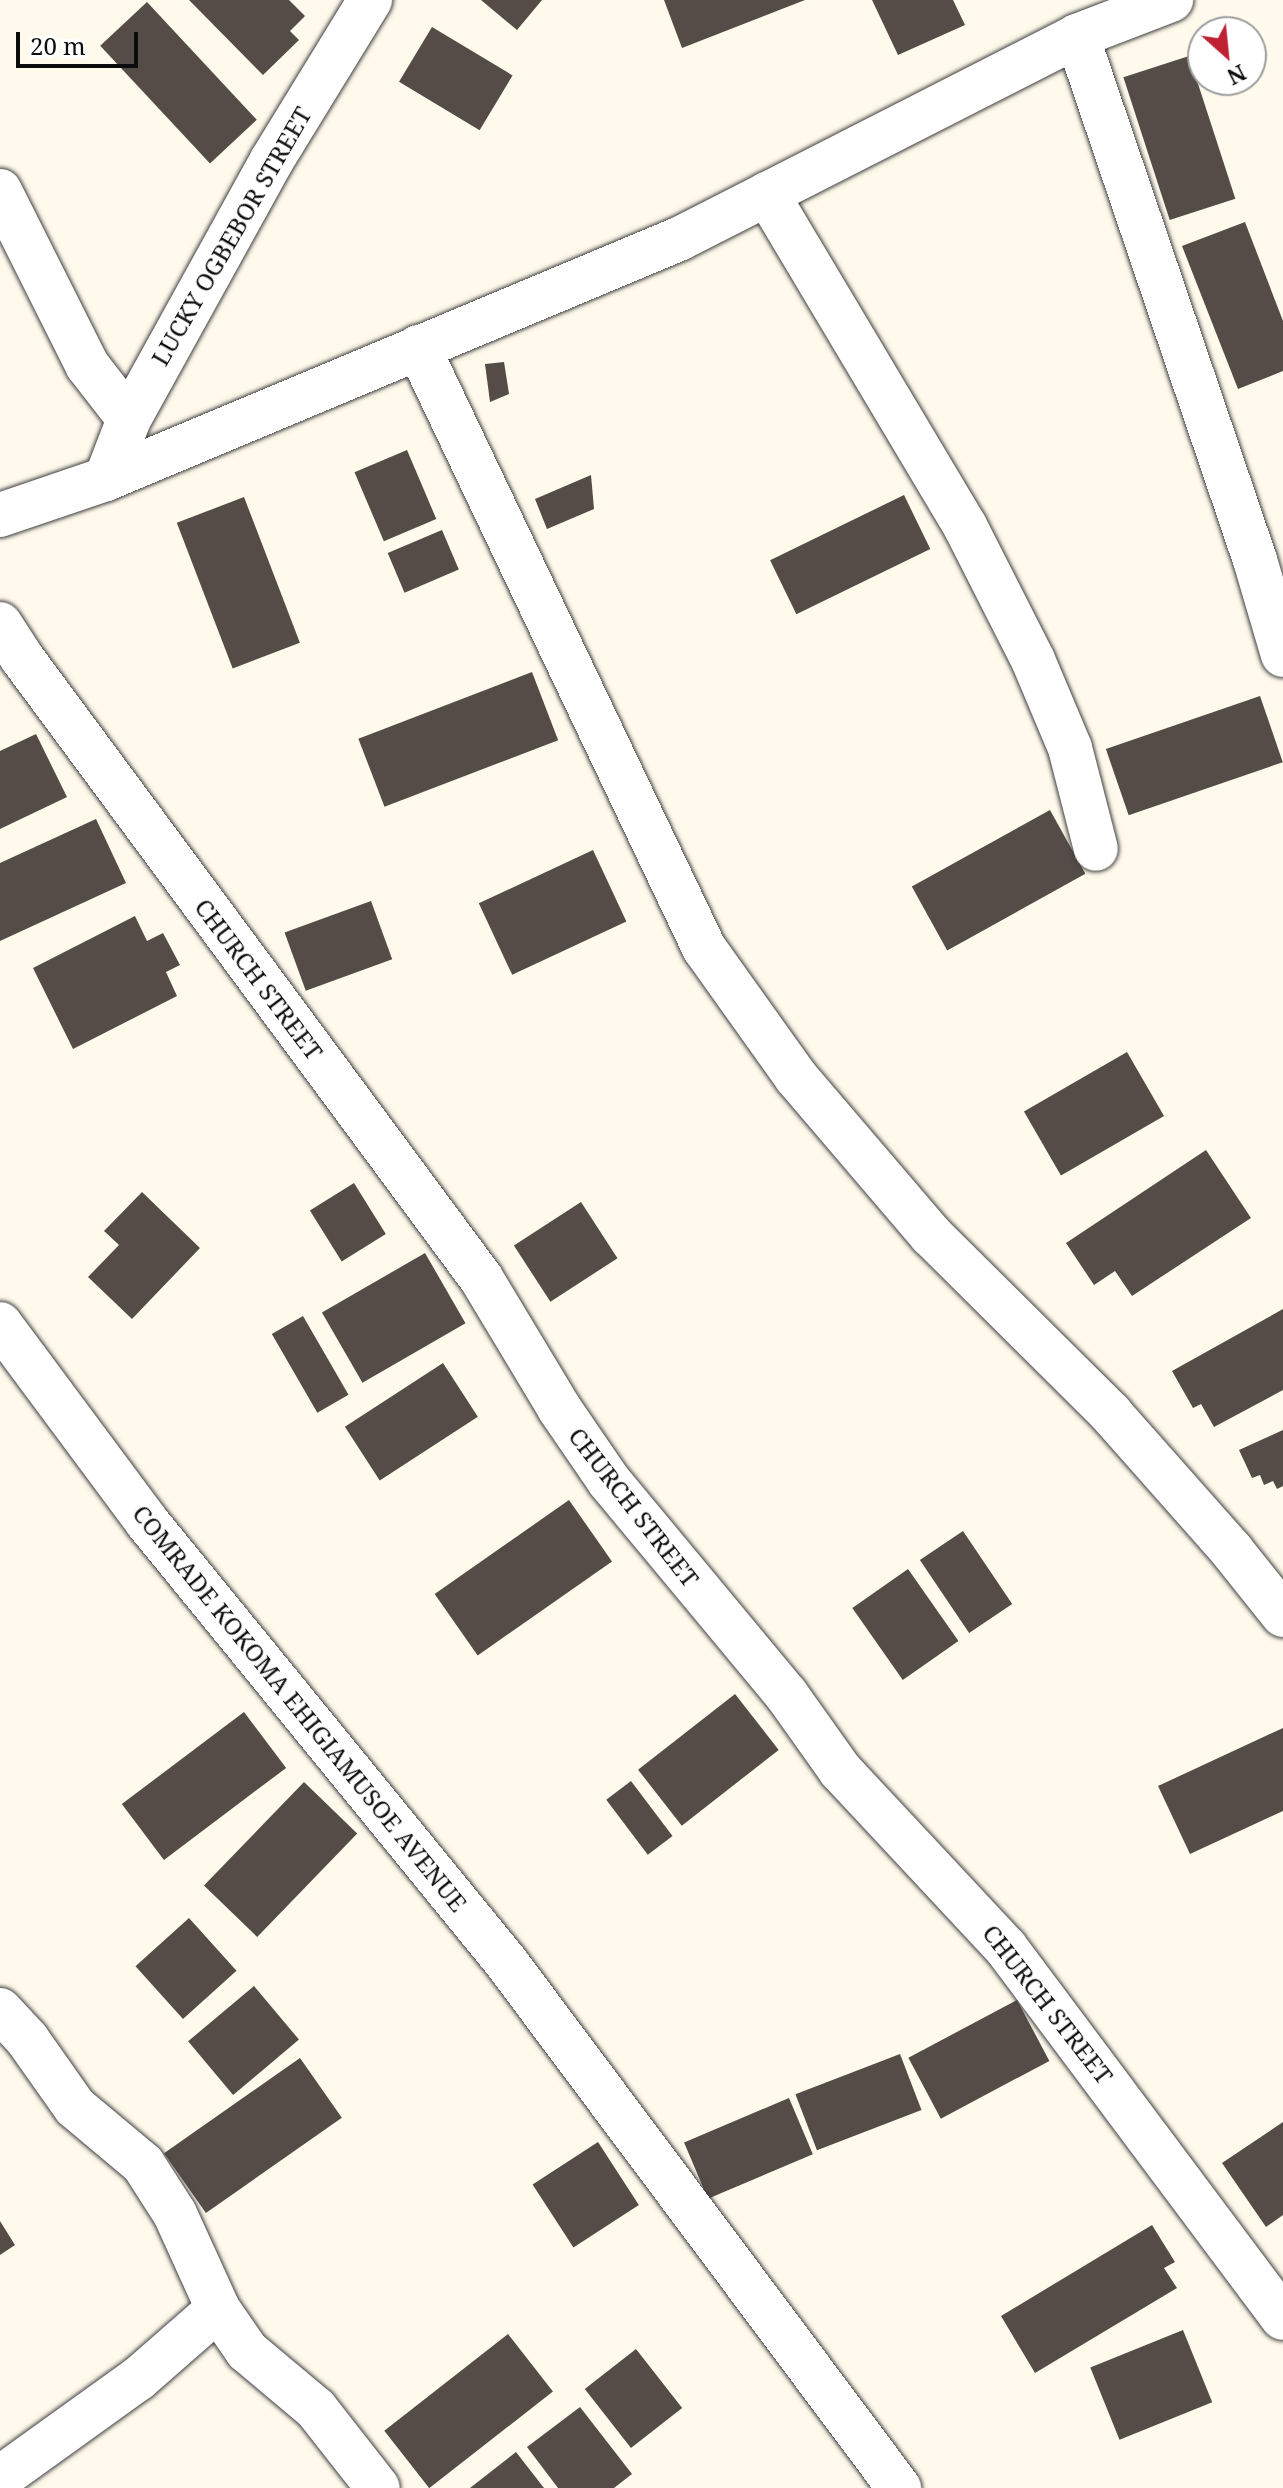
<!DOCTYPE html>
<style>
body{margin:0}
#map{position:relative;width:1283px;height:2488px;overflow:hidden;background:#fffaec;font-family:"Noto Serif",serif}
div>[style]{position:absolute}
.building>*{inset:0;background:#554c48;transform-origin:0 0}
.roads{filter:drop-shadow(0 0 2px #3f3f3f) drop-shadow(0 0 2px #3f3f3f)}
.minor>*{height:44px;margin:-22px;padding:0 22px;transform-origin:22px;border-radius:22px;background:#fff}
span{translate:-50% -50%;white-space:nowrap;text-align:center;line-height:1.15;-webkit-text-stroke:8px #fff;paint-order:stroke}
.street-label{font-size:24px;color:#0c0c0c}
.north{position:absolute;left:1187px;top:16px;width:80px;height:80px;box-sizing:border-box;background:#fff;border:2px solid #9e9e9e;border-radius:50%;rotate:153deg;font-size:22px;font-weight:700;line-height:32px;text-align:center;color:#0c0c0c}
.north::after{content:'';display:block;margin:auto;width:28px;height:36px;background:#bf2133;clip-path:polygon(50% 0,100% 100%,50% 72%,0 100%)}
.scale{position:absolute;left:16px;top:32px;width:122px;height:36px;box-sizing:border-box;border:4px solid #0c0c0c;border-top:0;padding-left:10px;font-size:24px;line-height:28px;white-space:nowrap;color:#0c0c0c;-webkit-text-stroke:6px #fff;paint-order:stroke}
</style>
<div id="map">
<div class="building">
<div style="clip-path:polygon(189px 0,289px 0,305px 16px,290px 31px,299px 40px,263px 75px)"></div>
<div style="clip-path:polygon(481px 0,542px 0,517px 30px)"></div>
<div style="clip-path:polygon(664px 0,805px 0,682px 48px)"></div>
<div style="clip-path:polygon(872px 0,953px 0,965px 25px,898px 55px)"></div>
<div style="left:147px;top:2px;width:161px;height:64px;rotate:47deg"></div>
<div style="left:432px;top:27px;width:94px;height:64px;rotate:31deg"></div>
<div style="left:1189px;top:56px;width:150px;height:69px;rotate:72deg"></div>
<div style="clip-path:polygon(1245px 222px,1283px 321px,1283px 371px,1238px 389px,1182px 246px)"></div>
<div style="clip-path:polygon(504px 362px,509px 394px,490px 402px,485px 364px)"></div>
<div style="left:407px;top:450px;width:75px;height:57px;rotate:67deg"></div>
<div style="clip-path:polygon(591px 475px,594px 509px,547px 529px,535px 499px)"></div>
<div style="left:904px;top:495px;width:60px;height:149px;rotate:64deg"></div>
<div style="left:244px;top:497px;width:156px;height:72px;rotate:69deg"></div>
<div style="left:442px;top:530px;width:43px;height:59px;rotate:67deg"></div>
<div style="left:532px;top:672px;width:73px;height:186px;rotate:69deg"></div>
<div style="left:1260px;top:696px;width:70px;height:163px;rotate:71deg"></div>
<div style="clip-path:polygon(36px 734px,67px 797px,0 829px,0 751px)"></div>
<div style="left:1050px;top:810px;width:73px;height:158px;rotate:61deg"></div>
<div style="clip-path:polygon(96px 819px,126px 883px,0 941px,0 863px)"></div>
<div style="left:593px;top:850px;width:79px;height:126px;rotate:65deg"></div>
<div style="left:371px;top:901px;width:62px;height:92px;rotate:70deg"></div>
<div style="clip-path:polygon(135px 916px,147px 941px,163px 933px,180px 965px,166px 972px,177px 996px,73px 1049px,33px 968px)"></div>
<div style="left:1127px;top:1052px;width:74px;height:119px;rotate:60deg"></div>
<div style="clip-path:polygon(1206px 1150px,1251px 1218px,1132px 1296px,1115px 1271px,1094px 1285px,1066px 1243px)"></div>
<div style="left:354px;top:1183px;width:60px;height:52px;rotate:58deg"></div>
<div style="clip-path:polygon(142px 1192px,200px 1248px,132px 1319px,88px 1277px,119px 1245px,104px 1231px)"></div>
<div style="left:581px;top:1202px;width:67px;height:80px;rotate:57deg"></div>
<div style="left:425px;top:1253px;width:81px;height:119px;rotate:60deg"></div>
<div style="clip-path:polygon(1283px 1309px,1283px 1390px,1214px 1427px,1201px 1404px,1193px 1408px,1172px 1371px)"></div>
<div style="left:303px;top:1316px;width:91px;height:36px;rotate:60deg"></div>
<div style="left:443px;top:1363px;width:64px;height:117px;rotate:57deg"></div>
<div style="clip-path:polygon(1283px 1430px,1283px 1486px,1277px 1489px,1273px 1481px,1264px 1485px,1260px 1475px,1252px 1478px,1239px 1450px)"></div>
<div style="left:569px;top:1500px;width:75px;height:164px;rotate:55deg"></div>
<div style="left:963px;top:1531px;width:88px;height:52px;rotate:56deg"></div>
<div style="left:908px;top:1569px;width:88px;height:68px;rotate:55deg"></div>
<div style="left:735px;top:1694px;width:71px;height:123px;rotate:52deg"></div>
<div style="left:244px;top:1712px;width:70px;height:153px;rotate:53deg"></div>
<div style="clip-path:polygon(1283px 1728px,1283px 1811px,1190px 1854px,1158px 1786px)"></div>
<div style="left:631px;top:1781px;width:69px;height:31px;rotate:53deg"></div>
<div style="left:304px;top:1782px;width:74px;height:144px;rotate:44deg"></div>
<div style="left:189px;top:1918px;width:71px;height:72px;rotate:48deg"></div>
<div style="left:254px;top:1986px;width:70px;height:86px;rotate:50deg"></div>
<div style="left:1017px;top:2000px;width:69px;height:123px;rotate:62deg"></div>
<div style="left:900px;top:2054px;width:60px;height:112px;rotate:69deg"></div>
<div style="left:300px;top:2058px;width:73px;height:166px;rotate:55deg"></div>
<div style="left:789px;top:2098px;width:61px;height:114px;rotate:67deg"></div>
<div style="clip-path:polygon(1283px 2122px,1283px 2215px,1266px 2227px,1222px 2163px)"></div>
<div style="left:598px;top:2142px;width:75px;height:78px;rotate:57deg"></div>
<div style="clip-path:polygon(0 2221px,15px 2245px,0 2255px)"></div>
<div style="clip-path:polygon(1152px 2225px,1175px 2262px,1164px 2268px,1177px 2288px,1035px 2373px,1001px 2316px)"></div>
<div style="left:1183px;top:2330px;width:78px;height:100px;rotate:68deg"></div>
<div style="left:508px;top:2334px;width:73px;height:157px;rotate:52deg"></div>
<div style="left:636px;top:2349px;width:75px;height:65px;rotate:52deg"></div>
<div style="clip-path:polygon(580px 2407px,632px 2474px,614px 2488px,558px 2488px,527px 2447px)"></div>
<div style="clip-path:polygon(516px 2452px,544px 2488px,470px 2488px)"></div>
</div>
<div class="roads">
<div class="minor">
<div style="left:1077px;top:36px;width:553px;rotate:71.24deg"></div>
<div style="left:1255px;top:560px;width:99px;rotate:73.6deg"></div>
<div style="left:0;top:191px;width:195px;rotate:63.4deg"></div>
<div style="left:87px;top:365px;width:68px;rotate:52.1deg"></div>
<div style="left:767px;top:194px;width:387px;rotate:59.2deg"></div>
<div style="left:965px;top:526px;width:150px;rotate:63.1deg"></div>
<div style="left:1033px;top:660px;width:95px;rotate:67.2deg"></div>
<div style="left:1070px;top:748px;width:104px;rotate:75.6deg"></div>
<div style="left:418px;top:347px;width:666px;rotate:64.55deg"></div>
<div style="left:704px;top:948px;width:158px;rotate:54.5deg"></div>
<div style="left:796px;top:1077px;width:208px;rotate:49.5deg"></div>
<div style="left:931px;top:1235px;width:254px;rotate:44.8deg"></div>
<div style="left:1111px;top:1414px;width:183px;rotate:48.5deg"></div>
<div style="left:1232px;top:1551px;width:82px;rotate:51.4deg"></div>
<div style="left:106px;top:479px;width:64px;rotate:-69deg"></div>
<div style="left:129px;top:419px;width:296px;rotate:-61.1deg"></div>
<div style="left:272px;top:160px;width:188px;rotate:-58.5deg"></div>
<div style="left:0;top:515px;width:112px;rotate:-18.8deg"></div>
<div style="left:106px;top:479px;width:621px;rotate:-22.73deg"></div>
<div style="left:679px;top:239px;width:447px;rotate:-27deg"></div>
<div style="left:1077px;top:36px;width:101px;rotate:-21deg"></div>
<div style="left:0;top:624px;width:40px;rotate:57.1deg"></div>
<div style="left:22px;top:658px;width:771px;rotate:53.49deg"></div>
<div style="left:481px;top:1278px;width:152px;rotate:59deg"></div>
<div style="left:559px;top:1408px;width:88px;rotate:55.6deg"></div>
<div style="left:609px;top:1481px;width:277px;rotate:50.3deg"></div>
<div style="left:786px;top:1694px;width:93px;rotate:54.6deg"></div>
<div style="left:840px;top:1770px;width:243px;rotate:47deg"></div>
<div style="left:1006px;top:1948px;width:462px;rotate:53.2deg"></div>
<div style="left:0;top:1324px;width:247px;rotate:53.4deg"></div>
<div style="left:147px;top:1522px;width:568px;rotate:50.79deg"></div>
<div style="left:506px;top:1962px;width:657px;rotate:53.23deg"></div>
<div style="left:0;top:2010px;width:40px;rotate:47deg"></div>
<div style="left:27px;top:2039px;width:83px;rotate:54.8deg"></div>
<div style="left:75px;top:2107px;width:89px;rotate:40deg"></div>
<div style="left:143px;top:2164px;width:59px;rotate:57.4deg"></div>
<div style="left:175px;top:2214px;width:104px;rotate:65.6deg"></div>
<div style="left:218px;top:2309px;width:51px;rotate:55.4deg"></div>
<div style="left:247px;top:2351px;width:90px;rotate:40deg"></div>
<div style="left:316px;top:2409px;width:100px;rotate:51.9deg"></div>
<div style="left:0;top:2478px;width:170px;rotate:-35.7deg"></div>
<div style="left:138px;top:2379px;width:106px;rotate:-41.2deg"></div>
</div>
</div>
<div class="street-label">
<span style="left:231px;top:236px;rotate:-60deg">LUCKY OGBEBOR STREET</span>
<span style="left:259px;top:979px;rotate:53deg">CHURCH STREET</span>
<span style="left:634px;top:1507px;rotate:52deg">CHURCH STREET</span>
<span style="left:300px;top:1708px;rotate:51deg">COMRADE KOKOMA EHIGIAMUSOE AVENUE</span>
<span style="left:1048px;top:2004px;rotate:52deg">CHURCH STREET</span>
</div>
<div class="north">N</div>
<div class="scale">20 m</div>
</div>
